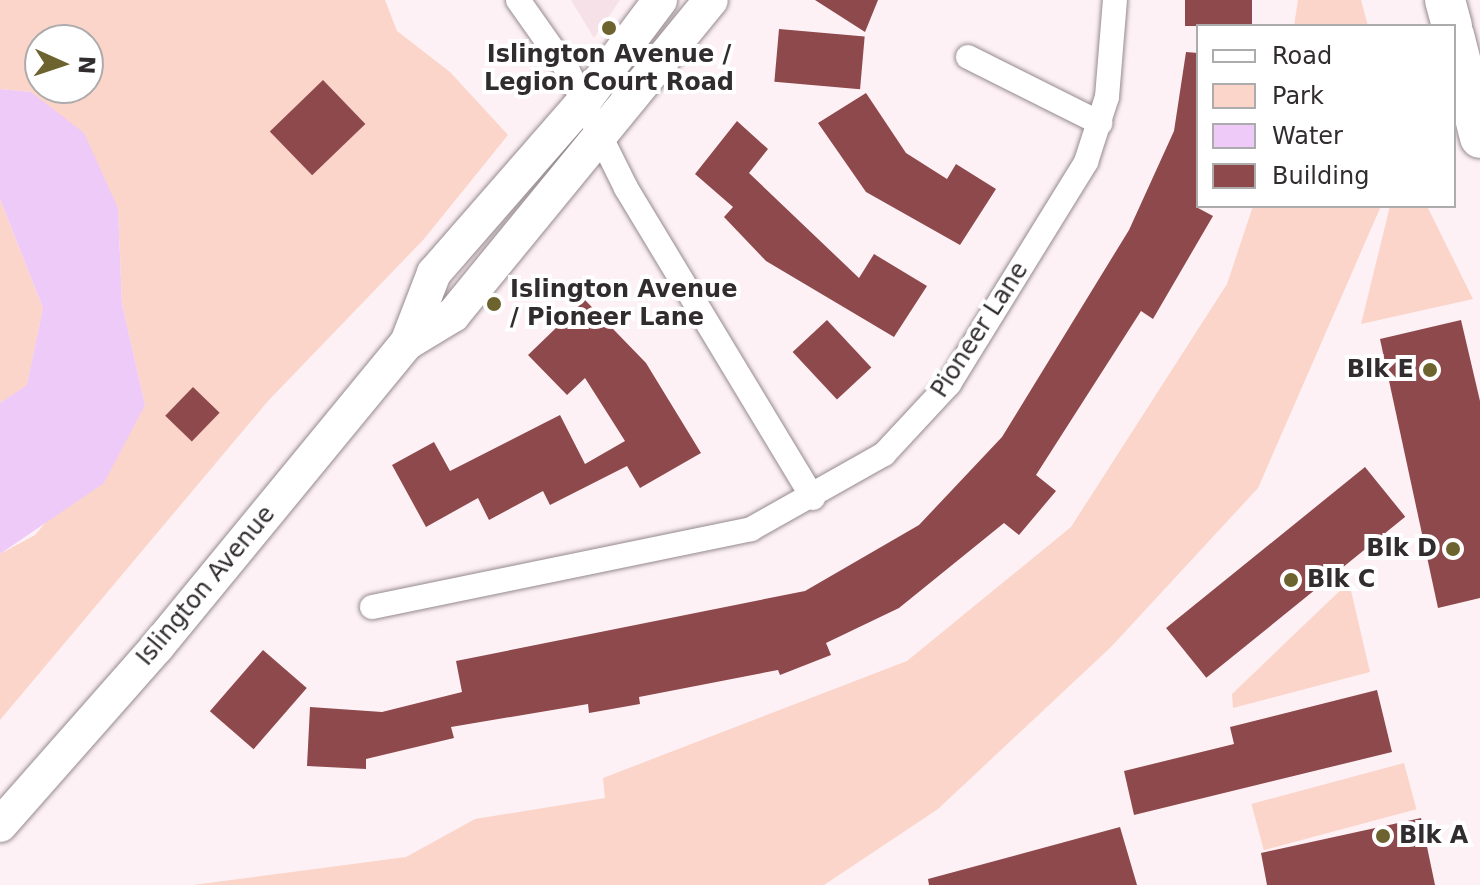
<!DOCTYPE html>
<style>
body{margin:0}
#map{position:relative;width:1480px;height:885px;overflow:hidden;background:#fdf1f5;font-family:"DejaVu Sans",sans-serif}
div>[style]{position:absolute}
.built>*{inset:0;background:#f5e1e7}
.green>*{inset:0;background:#fbd5c9;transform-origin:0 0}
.water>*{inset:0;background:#eecaf9}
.building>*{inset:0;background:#8e494c;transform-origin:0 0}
.roads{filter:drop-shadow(0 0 2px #958a8d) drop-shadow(0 0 2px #958a8d)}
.minor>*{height:24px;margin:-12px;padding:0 12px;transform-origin:12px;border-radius:12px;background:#fff}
.secondary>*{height:34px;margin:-17px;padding:0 17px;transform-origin:17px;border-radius:17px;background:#fff}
.primary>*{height:40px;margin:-20px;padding:0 20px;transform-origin:20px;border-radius:20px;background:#fff}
.dots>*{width:22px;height:22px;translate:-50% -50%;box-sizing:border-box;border:4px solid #fff;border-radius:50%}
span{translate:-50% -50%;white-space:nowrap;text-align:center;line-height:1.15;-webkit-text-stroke:8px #fff;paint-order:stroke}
.poi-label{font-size:24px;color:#312d2e;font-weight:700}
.left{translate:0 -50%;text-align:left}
.right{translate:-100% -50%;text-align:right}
.street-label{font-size:24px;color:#312d2e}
.legend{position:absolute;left:1196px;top:24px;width:260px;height:184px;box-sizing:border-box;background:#fff;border:2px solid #adabab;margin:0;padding:10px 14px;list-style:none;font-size:24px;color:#312d2e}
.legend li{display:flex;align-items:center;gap:16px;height:40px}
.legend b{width:40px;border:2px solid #adabab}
.north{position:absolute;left:24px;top:24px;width:80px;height:80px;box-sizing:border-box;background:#fff;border:2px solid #adabab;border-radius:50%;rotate:93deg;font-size:22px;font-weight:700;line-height:32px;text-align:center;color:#312d2e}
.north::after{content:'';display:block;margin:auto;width:28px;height:36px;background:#6c632f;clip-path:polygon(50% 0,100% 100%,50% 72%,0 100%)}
</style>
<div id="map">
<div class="built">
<div style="clip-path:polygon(571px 0,620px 0,594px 38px)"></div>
</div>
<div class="green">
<div style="clip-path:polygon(evenodd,0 0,385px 0,397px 31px,450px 72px,508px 135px,424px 239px,268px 401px,0 720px,0 554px,35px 535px,145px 405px,122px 304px,118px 208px,31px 92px,0 89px,0 0,40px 40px,88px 40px,88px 88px,40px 88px,40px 40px)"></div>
<div style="clip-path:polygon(1298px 0,1361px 0,1368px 26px,1294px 26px)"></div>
<div style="clip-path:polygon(0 199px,43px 308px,27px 386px,0 403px)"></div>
<div style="clip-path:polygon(1253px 206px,1381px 206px,1258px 488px,1111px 647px,938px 809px,824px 885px,193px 885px,406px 857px,475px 819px,605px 798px,603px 778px,907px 661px,1071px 527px,1227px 284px)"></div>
<div style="clip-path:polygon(1390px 206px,1427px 206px,1473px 299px,1361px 324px)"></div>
<div style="clip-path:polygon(1349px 582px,1370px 672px,1233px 708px,1232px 694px)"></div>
<div style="left:1404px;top:763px;width:48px;height:158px;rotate:75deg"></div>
</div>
<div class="water">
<div style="clip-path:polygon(0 89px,31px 92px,84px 133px,118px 208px,122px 304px,145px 405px,104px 483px,0 554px,0 403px,27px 385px,43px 308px,0 199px)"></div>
</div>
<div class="building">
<div style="clip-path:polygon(815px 0,878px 0,865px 32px)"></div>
<div style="left:1185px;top:0;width:67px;height:26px"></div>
<div style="left:779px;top:29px;width:86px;height:53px;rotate:5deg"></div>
<div style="clip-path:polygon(1186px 52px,1198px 53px,1198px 208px,1213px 216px,1153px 319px,1141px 311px,1036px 475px,1056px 491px,1019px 535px,1004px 523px,899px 608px,826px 643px,831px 655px,780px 675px,778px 670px,639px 697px,640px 704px,589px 713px,588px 704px,451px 727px,454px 738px,366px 759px,366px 769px,307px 766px,310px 707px,382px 712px,462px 692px,456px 661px,805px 591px,919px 525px,1002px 437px,1129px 230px,1174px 131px)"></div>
<div style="left:323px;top:80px;width:61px;height:74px;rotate:46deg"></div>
<div style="clip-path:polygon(866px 93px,906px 153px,947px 179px,956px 164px,996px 189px,960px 245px,866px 192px,818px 123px)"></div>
<div style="clip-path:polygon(737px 121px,768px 149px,749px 173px,859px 278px,874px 254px,927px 286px,894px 337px,766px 261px,724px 217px,733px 207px,695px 174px)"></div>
<div style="clip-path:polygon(585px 300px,646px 363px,701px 453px,640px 488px,627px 466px,550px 505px,543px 491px,489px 520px,478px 498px,426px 527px,392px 465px,434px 442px,450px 471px,560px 415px,585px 464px,625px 441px,585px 378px,567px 395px,528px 355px)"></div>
<div style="left:827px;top:320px;width:65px;height:47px;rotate:47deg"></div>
<div style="clip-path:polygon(1461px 320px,1480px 401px,1480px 598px,1438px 608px,1380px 339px)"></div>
<div style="left:193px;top:387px;width:37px;height:40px;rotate:44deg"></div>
<div style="left:1365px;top:467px;width:64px;height:256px;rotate:51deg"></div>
<div style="left:263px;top:650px;width:58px;height:81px;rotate:41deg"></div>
<div style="clip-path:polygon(1377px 690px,1392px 752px,1134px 815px,1124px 771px,1234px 744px,1230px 727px)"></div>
<div style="clip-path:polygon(1421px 818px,1435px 885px,1267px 885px,1261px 853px)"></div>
<div style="clip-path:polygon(1120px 827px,1137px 885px,929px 885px,928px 879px)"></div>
</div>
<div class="roads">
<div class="minor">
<div style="left:518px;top:0;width:87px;rotate:54.8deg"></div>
<div style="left:568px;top:71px;width:131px;rotate:63.6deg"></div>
<div style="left:626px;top:188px;width:362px;rotate:58.9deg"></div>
<div style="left:968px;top:57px;width:148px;rotate:26.6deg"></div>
<div style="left:372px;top:607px;width:387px;rotate:-11.6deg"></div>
<div style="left:751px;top:529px;width:153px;rotate:-29.4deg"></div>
<div style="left:884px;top:454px;width:96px;rotate:-47.1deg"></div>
<div style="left:949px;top:384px;width:261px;rotate:-58.3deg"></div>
<div style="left:1086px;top:162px;width:68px;rotate:-72.1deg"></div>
<div style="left:1107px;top:97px;width:97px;rotate:-85.3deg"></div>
</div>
<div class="secondary">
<div style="left:407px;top:343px;width:54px;rotate:-31.3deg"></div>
<div style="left:453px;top:315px;width:407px;rotate:-50.7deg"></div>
<div style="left:0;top:825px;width:237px;rotate:-48.6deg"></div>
<div style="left:157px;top:647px;width:394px;rotate:-50.6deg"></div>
<div style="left:407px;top:343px;width:75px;rotate:-68.9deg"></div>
<div style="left:434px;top:273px;width:230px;rotate:-48.9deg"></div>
<div style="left:585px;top:100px;width:125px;rotate:-53.1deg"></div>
</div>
<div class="primary">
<div style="left:1445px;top:0;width:27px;rotate:75deg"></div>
<div style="left:1454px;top:35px;width:106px;rotate:75.8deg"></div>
</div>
</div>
<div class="dots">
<div style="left:609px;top:28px;background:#6c632f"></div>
<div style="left:494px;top:304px;background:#6c632f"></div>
<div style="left:1430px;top:370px;background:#6c632f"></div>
<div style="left:1453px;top:549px;background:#6c632f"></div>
<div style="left:1291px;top:580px;background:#6c632f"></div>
<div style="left:1383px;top:836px;background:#6c632f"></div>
</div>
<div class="poi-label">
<span style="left:609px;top:69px">Islington Avenue /<br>Legion Court Road</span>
<span class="left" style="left:510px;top:304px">Islington Avenue<br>/ Pioneer Lane</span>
<span class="right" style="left:1414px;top:370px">Blk E</span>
<span class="right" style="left:1437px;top:549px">Blk D</span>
<span class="left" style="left:1307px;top:580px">Blk C</span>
<span class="left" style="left:1399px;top:836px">Blk A</span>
</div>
<div class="street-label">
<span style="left:980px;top:330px;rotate:-57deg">Pioneer Lane</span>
<span style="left:206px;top:586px;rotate:-50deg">Islington Avenue</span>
</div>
<ul class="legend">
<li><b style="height:10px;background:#fff"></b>Road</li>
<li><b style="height:22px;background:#fbd5c9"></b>Park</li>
<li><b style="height:22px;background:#eecaf9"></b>Water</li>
<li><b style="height:22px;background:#8e494c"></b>Building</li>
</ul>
<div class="north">N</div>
</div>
